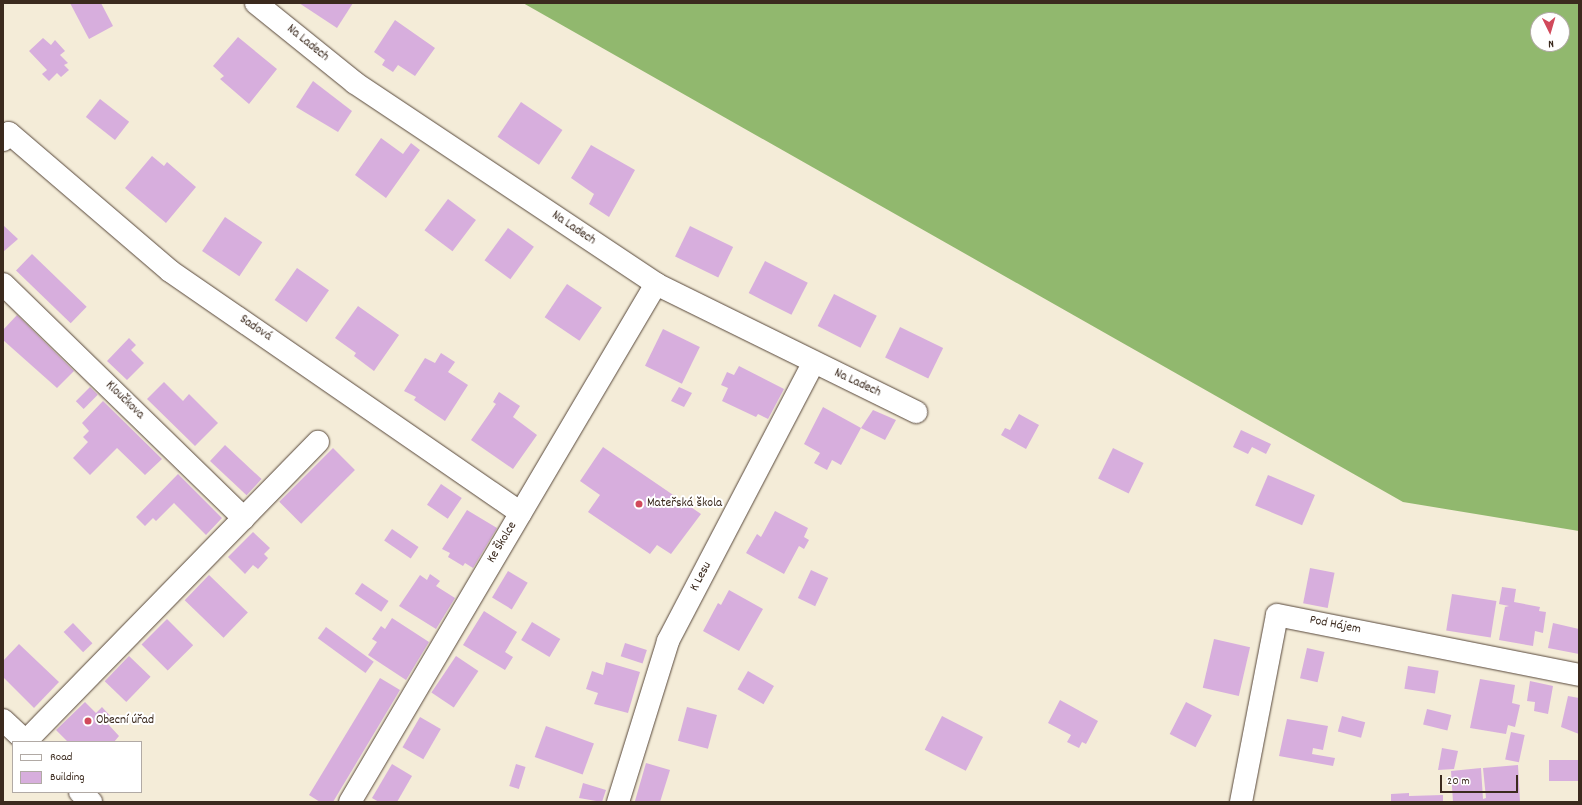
<!DOCTYPE html>
<meta charset="utf-8">
<style>
body{margin:0}
#map{position:relative;width:1582px;height:805px;overflow:hidden;background:#f4ecd8;font-family:Dekko,sans-serif}
div>[style]{position:absolute}
.forest>*{inset:0;background:#91b86e}
.building>*{inset:0;background:#d7aedd;transform-origin:0 0}
.roads{filter:drop-shadow(0 0 1px #57473a) drop-shadow(0 0 1px #57473a)}
.minor>*{height:22px;margin:-11px;padding:0 11px;transform-origin:11px;border-radius:11px;background:#fff}
.dots>*{width:11px;height:11px;translate:-50% -50%;box-sizing:border-box;border:2px solid #fff;border-radius:50%}
span{translate:-50% -50%;white-space:nowrap;text-align:center;line-height:1.15;-webkit-text-stroke:4px #fff;paint-order:stroke}
.street-label{font-size:13px;color:#3b2a1e}
.poi-label{font-size:13px;color:#3b2a1e}
.left{translate:0 -50%;text-align:left}
.frame{position:absolute;inset:0;border:4px solid #3b2a1e;pointer-events:none}
.legend{position:absolute;left:12px;top:741px;width:130px;height:52px;box-sizing:border-box;background:#fff;border:1px solid #b1aaa5;margin:0;padding:5px 7px;list-style:none;font-size:12px;color:#3b2a1e}
.legend li{display:flex;align-items:center;gap:8px;height:20px}
.legend b{width:20px;border:1px solid #b1aaa5}
.north{position:absolute;left:1530px;top:12px;width:40px;height:40px;box-sizing:border-box;background:#fff;border:1px solid #b1aaa5;border-radius:50%;rotate:175deg;font-size:11px;font-weight:700;line-height:16px;text-align:center;color:#3b2a1e}
.north::after{content:'';display:block;margin:auto;width:14px;height:18px;background:#d1495b;clip-path:polygon(50% 0,100% 100%,50% 72%,0 100%)}
.scale{position:absolute;left:1440px;top:775px;width:78px;height:18px;box-sizing:border-box;border:2px solid #3b2a1e;border-top:0;padding-left:5px;font-size:12px;line-height:14px;white-space:nowrap;color:#3b2a1e;-webkit-text-stroke:3px #fff;paint-order:stroke}
</style>
<div id="map">
<div class="forest">
<div style="clip-path:polygon(evenodd,523px 3px,1579px 3px,1579px 531px,1403px 502px,523px 3px,1538px 20px,1562px 20px,1562px 44px,1538px 44px,1538px 20px)"></div>
</div>
<div class="building">
<div style="clip-path:polygon(70px 3px,101px 3px,113px 26px,89px 39px)"></div>
<div style="clip-path:polygon(299px 3px,353px 3px,337px 28px)"></div>
<div style="clip-path:polygon(395px 20px,435px 48px,415px 76px,398px 65px,393px 72px,382px 65px,385px 60px,374px 52px)"></div>
<div style="clip-path:polygon(238px 37px,277px 69px,249px 104px,220px 79px,224px 76px,213px 66px)"></div>
<div style="clip-path:polygon(43px 38px,51px 45px,55px 40px,65px 51px,60px 55px,68px 63px,64px 65px,69px 70px,61px 77px,57px 73px,49px 81px,42px 74px,47px 70px,29px 51px)"></div>
<div style="clip-path:polygon(313px 81px,352px 111px,338px 132px,296px 107px)"></div>
<div style="left:100px;top:99px;width:37px;height:23px;rotate:38deg"></div>
<div style="left:521px;top:102px;width:50px;height:42px;rotate:34deg"></div>
<div style="clip-path:polygon(381px 138px,403px 154px,411px 143px,420px 150px,386px 198px,355px 175px)"></div>
<div style="clip-path:polygon(591px 145px,635px 170px,609px 217px,589px 204px,594px 194px,571px 178px)"></div>
<div style="clip-path:polygon(152px 156px,164px 166px,167px 162px,196px 187px,166px 223px,125px 188px)"></div>
<div style="left:448px;top:199px;width:35px;height:39px;rotate:37deg"></div>
<div style="left:225px;top:217px;width:45px;height:41px;rotate:34deg"></div>
<div style="clip-path:polygon(3px 225px,18px 239px,3px 252px)"></div>
<div style="left:690px;top:226px;width:48px;height:34px;rotate:26deg"></div>
<div style="left:508px;top:228px;width:32px;height:40px;rotate:36deg"></div>
<div style="left:32px;top:254px;width:76px;height:23px;rotate:44deg"></div>
<div style="left:765px;top:261px;width:48px;height:36px;rotate:27deg"></div>
<div style="left:297px;top:268px;width:39px;height:39px;rotate:35deg"></div>
<div style="left:567px;top:284px;width:42px;height:40px;rotate:34deg"></div>
<div style="left:834px;top:294px;width:48px;height:36px;rotate:27deg"></div>
<div style="clip-path:polygon(358px 306px,399px 335px,374px 371px,354px 356px,356px 353px,335px 338px)"></div>
<div style="clip-path:polygon(17px 315px,74px 371px,57px 388px,3px 340px,3px 330px)"></div>
<div style="left:900px;top:327px;width:48px;height:34px;rotate:26deg"></div>
<div style="left:663px;top:329px;width:41px;height:41px;rotate:26deg"></div>
<div style="clip-path:polygon(129px 338px,136px 345px,131px 350px,144px 363px,127px 380px,107px 361px)"></div>
<div style="clip-path:polygon(441px 353px,455px 362px,448px 372px,468px 385px,445px 421px,414px 400px,416px 397px,404px 391px,425px 358px,435px 363px)"></div>
<div style="clip-path:polygon(739px 366px,784px 389px,768px 419px,758px 414px,756px 417px,722px 401px,728px 388px,721px 385px,727px 372px,734px 375px)"></div>
<div style="clip-path:polygon(164px 382px,183px 401px,189px 394px,218px 423px,195px 446px,147px 399px)"></div>
<div style="left:90px;top:387px;width:11px;height:20px;rotate:45deg"></div>
<div style="clip-path:polygon(679px 387px,692px 393px,684px 407px,671px 401px)"></div>
<div style="clip-path:polygon(499px 392px,520px 406px,513px 417px,537px 435px,513px 469px,471px 440px,496px 404px,493px 402px)"></div>
<div style="clip-path:polygon(103px 401px,162px 459px,145px 475px,117px 448px,90px 475px,73px 458px,88px 442px,83px 437px,89px 431px,82px 423px)"></div>
<div style="clip-path:polygon(823px 407px,861px 428px,841px 465px,832px 460px,827px 470px,814px 463px,820px 453px,804px 444px)"></div>
<div style="clip-path:polygon(873px 410px,896px 420px,885px 440px,861px 428px)"></div>
<div style="clip-path:polygon(1019px 414px,1039px 425px,1026px 449px,1001px 435px,1005px 428px,1010px 430px)"></div>
<div style="clip-path:polygon(1241px 430px,1271px 444px,1266px 454px,1252px 447px,1248px 454px,1233px 447px)"></div>
<div style="left:225px;top:445px;width:50px;height:22px;rotate:43deg"></div>
<div style="clip-path:polygon(603px 447px,701px 514px,671px 554px,657px 545px,650px 554px,588px 512px,600px 495px,580px 481px)"></div>
<div style="left:333px;top:448px;width:31px;height:76px;rotate:45deg"></div>
<div style="left:1113px;top:448px;width:34px;height:34px;rotate:26deg"></div>
<div style="clip-path:polygon(178px 474px,222px 518px,206px 535px,174px 503px,156px 521px,153px 518px,145px 526px,136px 517px)"></div>
<div style="left:1268px;top:475px;width:51px;height:33px;rotate:23deg"></div>
<div style="left:441px;top:484px;width:25px;height:25px;rotate:34deg"></div>
<div style="clip-path:polygon(467px 510px,497px 528px,473px 568px,465px 563px,463px 566px,448px 557px,450px 553px,442px 549px)"></div>
<div style="clip-path:polygon(775px 511px,808px 528px,804px 537px,809px 540px,804px 549px,799px 546px,784px 574px,746px 553px,757px 534px,761px 537px)"></div>
<div style="left:392px;top:529px;width:32px;height:14px;rotate:34deg"></div>
<div style="clip-path:polygon(253px 532px,270px 548px,264px 554px,268px 558px,258px 569px,253px 565px,245px 574px,228px 557px)"></div>
<div style="left:1310px;top:568px;width:25px;height:36px;rotate:11deg"></div>
<div style="left:811px;top:570px;width:19px;height:31px;rotate:25deg"></div>
<div style="left:508px;top:571px;width:23px;height:31px;rotate:31deg"></div>
<div style="clip-path:polygon(430px 574px,440px 581px,436px 586px,455px 598px,436px 629px,399px 606px,420px 575px,427px 580px)"></div>
<div style="left:209px;top:575px;width:54px;height:35px;rotate:44deg"></div>
<div style="left:362px;top:583px;width:32px;height:13px;rotate:34deg"></div>
<div style="clip-path:polygon(1502px 587px,1516px 589px,1514px 602px,1540px 607px,1539px 611px,1546px 612px,1543px 633px,1535px 631px,1533px 646px,1499px 640px,1505px 607px,1509px 606px,1499px 604px)"></div>
<div style="clip-path:polygon(729px 590px,763px 609px,739px 651px,703px 631px,718px 603px,721px 605px)"></div>
<div style="left:1452px;top:594px;width:45px;height:37px;rotate:9deg"></div>
<div style="clip-path:polygon(484px 611px,517px 632px,505px 652px,513px 657px,505px 670px,463px 645px)"></div>
<div style="clip-path:polygon(392px 618px,429px 642px,406px 680px,368px 655px,377px 642px,372px 639px,381px 626px,385px 629px)"></div>
<div style="left:167px;top:619px;width:37px;height:36px;rotate:45deg"></div>
<div style="left:532px;top:622px;width:33px;height:21px;rotate:31deg"></div>
<div style="left:73px;top:623px;width:28px;height:13px;rotate:46deg"></div>
<div style="clip-path:polygon(1553px 623px,1579px 629px,1579px 654px,1548px 648px)"></div>
<div style="left:326px;top:627px;width:59px;height:14px;rotate:36deg"></div>
<div style="left:1214px;top:639px;width:37px;height:50px;rotate:13deg"></div>
<div style="left:625px;top:643px;width:23px;height:14px;rotate:18deg"></div>
<div style="clip-path:polygon(19px 644px,59px 682px,34px 708px,3px 677px,3px 661px)"></div>
<div style="left:1307px;top:648px;width:18px;height:31px;rotate:13deg"></div>
<div style="left:129px;top:656px;width:30px;height:35px;rotate:44deg"></div>
<div style="left:456px;top:656px;width:27px;height:44px;rotate:34deg"></div>
<div style="clip-path:polygon(606px 662px,640px 672px,628px 713px,594px 704px,598px 693px,586px 689px,592px 671px,603px 675px)"></div>
<div style="left:1408px;top:666px;width:31px;height:23px;rotate:9deg"></div>
<div style="left:748px;top:671px;width:30px;height:21px;rotate:30deg"></div>
<div style="clip-path:polygon(380px 678px,400px 690px,333px 802px,320px 802px,309px 795px)"></div>
<div style="clip-path:polygon(1480px 679px,1515px 685px,1512px 703px,1520px 705px,1515px 727px,1508px 725px,1506px 734px,1470px 728px)"></div>
<div style="clip-path:polygon(1530px 681px,1553px 686px,1548px 714px,1534px 711px,1535px 702px,1527px 701px)"></div>
<div style="clip-path:polygon(1568px 696px,1579px 698px,1579px 734px,1561px 727px)"></div>
<div style="clip-path:polygon(1060px 700px,1098px 721px,1086px 744px,1082px 742px,1079px 748px,1067px 742px,1071px 735px,1048px 723px)"></div>
<div style="clip-path:polygon(85px 702px,96px 713px,102px 707px,113px 719px,108px 724px,119px 736px,114px 742px,68px 742px,56px 730px)"></div>
<div style="left:1186px;top:702px;width:29px;height:36px;rotate:27deg"></div>
<div style="left:687px;top:707px;width:31px;height:35px;rotate:15deg"></div>
<div style="left:1427px;top:709px;width:25px;height:16px;rotate:14deg"></div>
<div style="left:942px;top:716px;width:46px;height:38px;rotate:27deg"></div>
<div style="left:1342px;top:716px;width:24px;height:16px;rotate:15deg"></div>
<div style="left:420px;top:717px;width:24px;height:35px;rotate:30deg"></div>
<div style="clip-path:polygon(1287px 719px,1328px 726px,1323px 750px,1313px 748px,1312px 754px,1335px 758px,1333px 766px,1279px 756px)"></div>
<div style="left:546px;top:726px;width:51px;height:33px;rotate:20deg"></div>
<div style="left:1511px;top:732px;width:14px;height:28px;rotate:12deg"></div>
<div style="clip-path:polygon(1442px 748px,1458px 751px,1454px 769px,1438px 770px)"></div>
<div style="left:1579px;top:760px;width:21px;height:30px;rotate:90deg"></div>
<div style="clip-path:polygon(646px 763px,670px 770px,660px 802px,635px 801px)"></div>
<div style="clip-path:polygon(392px 764px,412px 776px,397px 802px,379px 802px,372px 798px)"></div>
<div style="left:516px;top:764px;width:10px;height:23px;rotate:17deg"></div>
<div style="clip-path:polygon(1518px 765px,1520px 802px,1453px 802px,1451px 771px,1481px 768px,1483px 799px,1486px 798px,1483px 768px)"></div>
<div style="clip-path:polygon(583px 783px,606px 790px,602px 802px,579px 798px)"></div>
<div style="clip-path:polygon(1409px 793px,1409px 796px,1443px 795px,1443px 802px,1391px 802px,1391px 794px)"></div>
</div>
<div class="roads">
<div class="minor">
<div style="left:256px;top:3px;width:127px;rotate:38.9deg"></div>
<div style="left:355px;top:83px;width:362px;rotate:33.7deg"></div>
<div style="left:656px;top:284px;width:290px;rotate:26.2deg"></div>
<div style="left:3px;top:140px;width:9px;rotate:-49deg"></div>
<div style="left:9px;top:133px;width:212px;rotate:40.6deg"></div>
<div style="left:170px;top:271px;width:426px;rotate:34.6deg"></div>
<div style="left:3px;top:284px;width:336px;rotate:44.2deg"></div>
<div style="left:3px;top:720px;width:33px;rotate:43deg"></div>
<div style="left:26px;top:741px;width:418px;rotate:-45.7deg"></div>
<div style="left:80px;top:792px;width:15px;rotate:42deg"></div>
<div style="left:350px;top:802px;width:602px;rotate:-59.43deg"></div>
<div style="left:618px;top:802px;width:169px;rotate:-72.7deg"></div>
<div style="left:668px;top:641px;width:313px;rotate:-62.4deg"></div>
<div style="left:1241px;top:802px;width:190px;rotate:-79.1deg"></div>
<div style="left:1277px;top:615px;width:308px;rotate:11.2deg"></div>
</div>
</div>
<div class="dots">
<div style="left:639px;top:504px;background:#d1495b"></div>
<div style="left:88px;top:721px;background:#d1495b"></div>
</div>
<div class="street-label">
<span style="left:307px;top:44px;rotate:39deg">Na Ladech</span>
<span style="left:573px;top:229px;rotate:34deg">Na Ladech</span>
<span style="left:255px;top:329px;rotate:34deg">Sadová</span>
<span style="left:857px;top:384px;rotate:25deg">Na Ladech</span>
<span style="left:124px;top:401px;rotate:44deg">Kloučkova</span>
<span style="left:503px;top:543px;rotate:-59deg">Ke Školce</span>
<span style="left:702px;top:577px;rotate:-62deg">K Lesu</span>
<span style="left:1335px;top:626px;rotate:11deg">Pod Hájem</span>
</div>
<div class="poi-label">
<span class="left" style="left:647px;top:504px">Mateřská škola</span>
<span class="left" style="left:96px;top:721px">Obecní úřad</span>
</div>
<div class="frame"></div>
<ul class="legend">
<li><b style="height:5px;background:#fff"></b>Road</li>
<li><b style="height:11px;background:#d7aedd"></b>Building</li>
</ul>
<div class="north">N</div>
<div class="scale">20 m</div>
</div>
